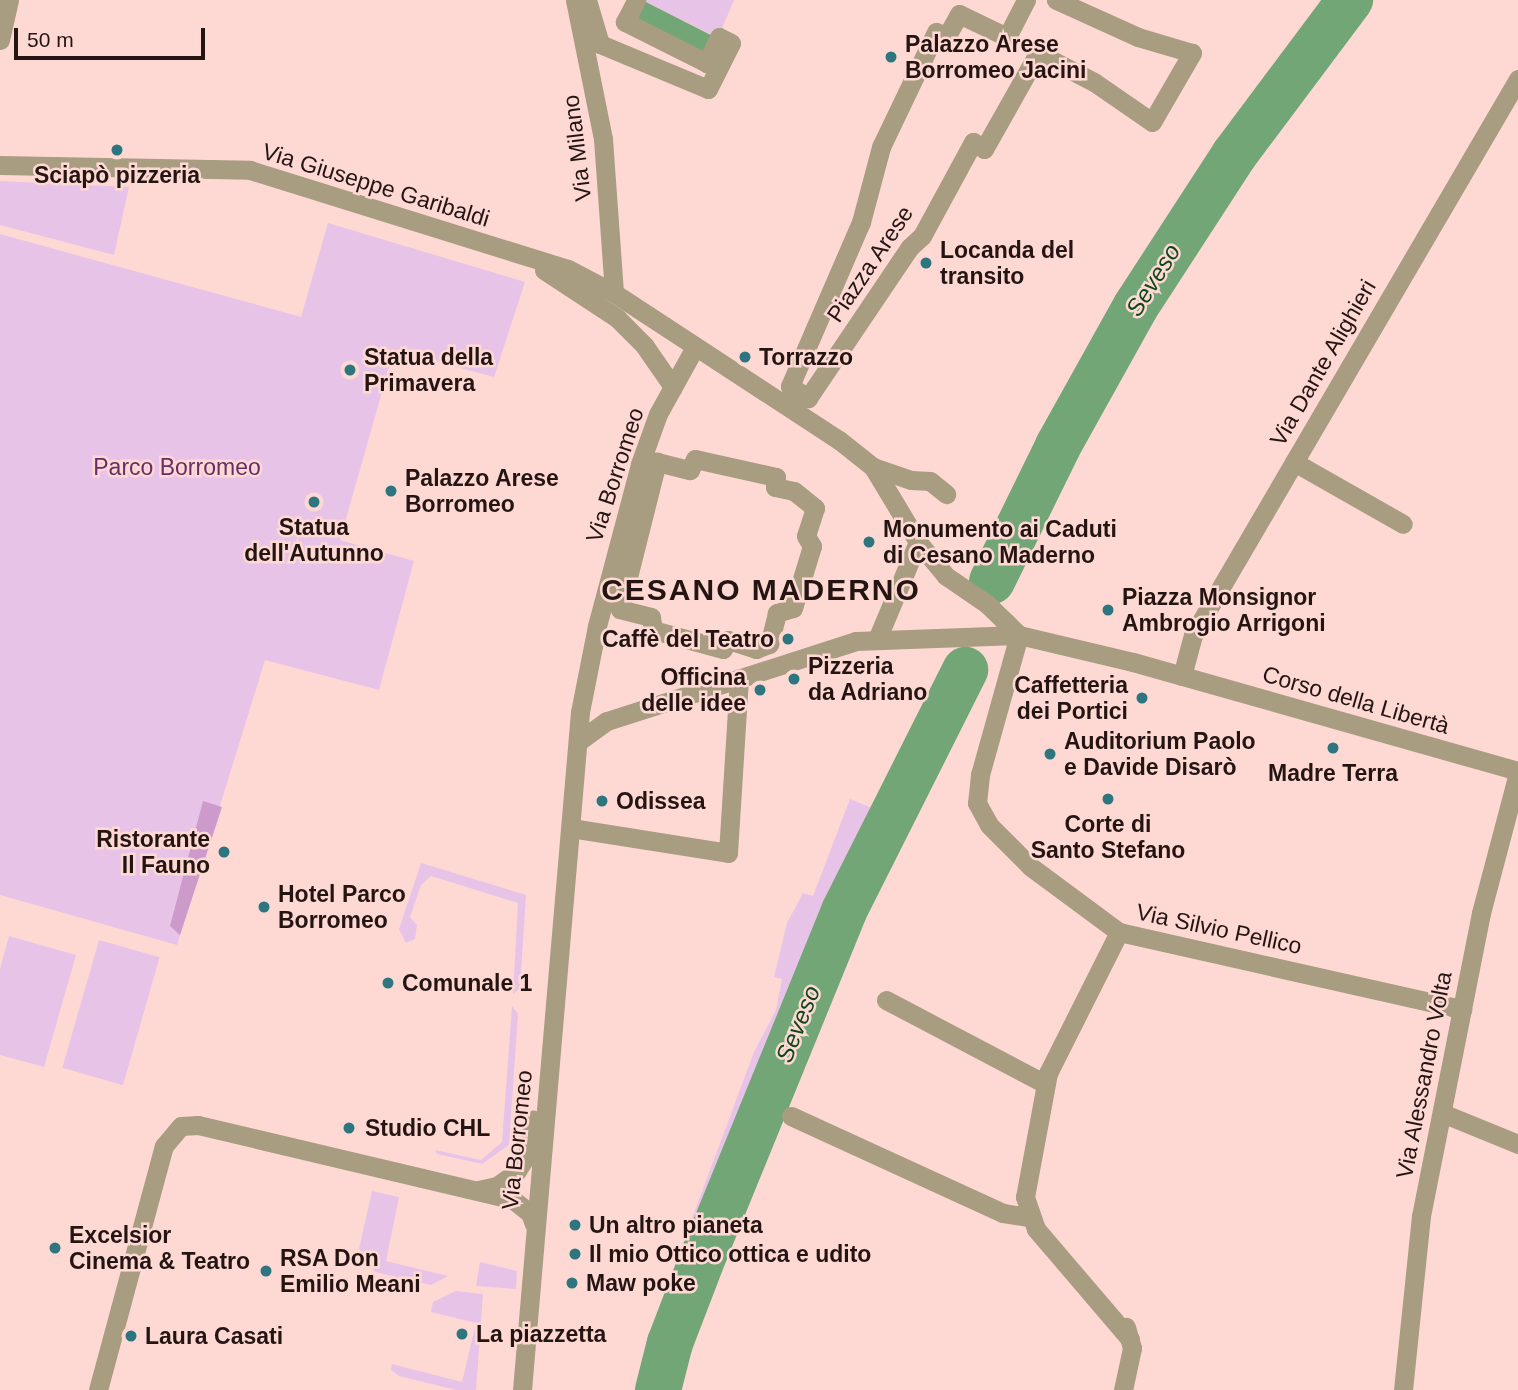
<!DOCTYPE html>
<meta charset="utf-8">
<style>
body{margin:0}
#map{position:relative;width:1518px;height:1390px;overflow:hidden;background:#fed9d4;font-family:Arial,sans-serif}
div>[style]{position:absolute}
.green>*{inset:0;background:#e8c3e8;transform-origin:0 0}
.forest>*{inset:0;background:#cc9acb}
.water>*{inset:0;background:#72a677;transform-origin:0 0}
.river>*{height:46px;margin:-23px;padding:0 23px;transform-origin:23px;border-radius:23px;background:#72a677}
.pedestrian>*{height:19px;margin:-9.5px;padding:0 9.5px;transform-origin:9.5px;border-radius:9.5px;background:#a89c81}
.minor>*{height:19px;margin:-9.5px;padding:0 9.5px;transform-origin:9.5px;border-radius:9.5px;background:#a89c81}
.tertiary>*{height:19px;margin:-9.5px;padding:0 9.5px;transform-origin:9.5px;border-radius:9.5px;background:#a89c81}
.dots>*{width:19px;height:19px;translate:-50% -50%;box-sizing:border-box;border:4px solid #fed9d4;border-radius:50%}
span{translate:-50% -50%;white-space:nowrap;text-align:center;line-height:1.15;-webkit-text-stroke:5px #fed9d4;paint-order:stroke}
.poi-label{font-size:23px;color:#241513;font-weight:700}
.left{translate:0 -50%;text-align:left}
.right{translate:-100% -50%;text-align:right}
.street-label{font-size:23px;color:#241513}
.park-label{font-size:23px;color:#682c69}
.water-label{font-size:24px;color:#0c471a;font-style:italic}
.district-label{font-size:30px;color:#241513;font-weight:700;letter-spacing:2px}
.scale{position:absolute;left:14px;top:28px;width:191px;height:32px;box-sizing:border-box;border:4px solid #241513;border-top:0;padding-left:9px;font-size:21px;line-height:24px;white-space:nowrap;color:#241513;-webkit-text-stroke:5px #fed9d4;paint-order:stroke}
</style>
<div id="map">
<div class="green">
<div style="clip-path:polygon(642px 0,734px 0,718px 38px)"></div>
<div style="clip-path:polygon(0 181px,129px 187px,114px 255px,0 225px)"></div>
<div style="clip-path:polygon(328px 223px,525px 282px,494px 377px,394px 350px,340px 540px,414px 561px,379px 690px,265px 660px,177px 945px,0 895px,0 234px,301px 317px)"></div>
<div style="clip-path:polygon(850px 799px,872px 808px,653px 1340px,641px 1390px,635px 1390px,646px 1342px,754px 1052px,776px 1010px,782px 979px,774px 977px,787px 923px,803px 893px,813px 896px)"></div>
<div style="clip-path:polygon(421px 863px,526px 895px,520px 988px,513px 994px,518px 903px,431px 876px,421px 885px,410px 917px,417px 925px,415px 939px,406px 943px,399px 929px)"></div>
<div style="clip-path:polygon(9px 936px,76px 955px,44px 1067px,0 1055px,0 969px)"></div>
<div style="left:99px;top:940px;width:63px;height:133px;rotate:16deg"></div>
<div style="clip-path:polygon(512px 1006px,518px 1014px,509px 1145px,482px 1164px,437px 1154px,435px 1150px,481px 1160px,502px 1142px)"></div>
<div style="clip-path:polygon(372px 1191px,399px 1197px,386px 1261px,448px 1276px,431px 1285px,375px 1272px,359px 1249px)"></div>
<div style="clip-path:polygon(480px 1262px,517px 1271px,516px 1289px,476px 1286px)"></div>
<div style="clip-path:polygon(456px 1291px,483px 1294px,476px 1390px,456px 1390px,399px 1376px,391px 1370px,392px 1364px,462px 1382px,476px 1323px,431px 1312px,433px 1302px)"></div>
</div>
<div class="forest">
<div style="clip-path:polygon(203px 801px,222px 807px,180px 935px,170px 926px)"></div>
</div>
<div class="water">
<div style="left:642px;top:0;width:85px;height:26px;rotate:27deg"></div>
</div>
<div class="river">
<div style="left:992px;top:581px;width:150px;rotate:-63.9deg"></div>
<div style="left:1058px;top:446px;width:160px;rotate:-60.9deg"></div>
<div style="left:1136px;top:306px;width:180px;rotate:-57deg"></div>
<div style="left:1234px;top:155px;width:194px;rotate:-53.2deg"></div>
<div style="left:658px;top:1390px;width:49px;rotate:-75.7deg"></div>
<div style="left:670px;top:1343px;width:97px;rotate:-69deg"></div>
<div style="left:705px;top:1252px;width:368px;rotate:-67.8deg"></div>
<div style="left:844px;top:911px;width:270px;rotate:-63.3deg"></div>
</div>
<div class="pedestrian">
<div style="left:587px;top:0;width:46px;rotate:73.5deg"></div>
<div style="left:600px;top:44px;width:117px;rotate:22.6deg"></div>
<div style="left:708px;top:89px;width:51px;rotate:-63.4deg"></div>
<div style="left:731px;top:43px;width:13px;rotate:-153deg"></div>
<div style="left:719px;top:37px;width:29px;rotate:115deg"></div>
<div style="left:707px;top:63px;width:92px;rotate:-153.4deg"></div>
<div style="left:625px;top:22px;width:25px;rotate:-63deg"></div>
<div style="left:1026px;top:0;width:42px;rotate:117.2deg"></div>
<div style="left:1007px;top:37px;width:53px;rotate:-154.4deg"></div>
<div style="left:959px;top:14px;width:26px;rotate:119deg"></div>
<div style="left:946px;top:37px;width:11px;rotate:-153deg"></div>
<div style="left:936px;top:32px;width:127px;rotate:115.6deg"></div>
<div style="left:881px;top:147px;width:78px;rotate:104.9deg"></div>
<div style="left:861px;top:222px;width:179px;rotate:113.4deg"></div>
<div style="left:790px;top:386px;width:22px;rotate:34deg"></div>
<div style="left:808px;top:398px;width:181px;rotate:-56deg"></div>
<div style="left:909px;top:248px;width:18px;rotate:-43deg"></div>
<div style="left:922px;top:236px;width:107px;rotate:-61.5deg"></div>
<div style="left:973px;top:142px;width:13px;rotate:32deg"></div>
<div style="left:984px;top:149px;width:110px;rotate:-60.6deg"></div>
<div style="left:1038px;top:53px;width:63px;rotate:27.4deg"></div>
<div style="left:1094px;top:82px;width:70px;rotate:34.6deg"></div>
<div style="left:1152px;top:122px;width:80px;rotate:-59.9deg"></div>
<div style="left:1192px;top:53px;width:56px;rotate:-163.5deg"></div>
<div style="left:1138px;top:37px;width:90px;rotate:-155.7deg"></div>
<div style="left:695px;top:459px;width:83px;rotate:12.5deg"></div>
<div style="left:776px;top:477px;width:10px;rotate:96deg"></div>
<div style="left:775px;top:487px;width:19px;rotate:12deg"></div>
<div style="left:794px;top:491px;width:27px;rotate:39deg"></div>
<div style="left:815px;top:508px;width:29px;rotate:108deg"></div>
<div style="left:806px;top:536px;width:12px;rotate:59deg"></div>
<div style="left:812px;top:546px;width:65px;rotate:107deg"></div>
<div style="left:793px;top:608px;width:17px;rotate:163deg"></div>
<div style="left:777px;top:613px;width:32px;rotate:104deg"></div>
<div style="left:769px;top:644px;width:14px;rotate:159deg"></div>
<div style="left:756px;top:649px;width:29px;rotate:-162deg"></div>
<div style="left:728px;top:640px;width:10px;rotate:119deg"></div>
<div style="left:723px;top:649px;width:73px;rotate:-164.8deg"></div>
<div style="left:653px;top:630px;width:13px;rotate:-99deg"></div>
<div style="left:651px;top:617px;width:32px;rotate:-166deg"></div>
<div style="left:620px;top:609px;width:152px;rotate:-75.9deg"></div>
<div style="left:657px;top:462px;width:34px;rotate:14deg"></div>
<div style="left:690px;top:470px;width:12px;rotate:-66deg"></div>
</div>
<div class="minor">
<div style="left:575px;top:0;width:142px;rotate:78.6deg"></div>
<div style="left:603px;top:139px;width:154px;rotate:85.9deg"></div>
<div style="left:0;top:40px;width:41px;rotate:-77.3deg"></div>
<div style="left:0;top:165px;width:250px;rotate:1.1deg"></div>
<div style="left:250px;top:170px;width:333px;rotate:17.3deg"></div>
<div style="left:568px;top:269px;width:52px;rotate:27.6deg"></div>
<div style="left:614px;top:293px;width:269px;rotate:33.2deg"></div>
<div style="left:839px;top:440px;width:43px;rotate:38.5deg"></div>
<div style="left:873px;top:467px;width:40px;rotate:18.9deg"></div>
<div style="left:911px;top:480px;width:19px;rotate:3deg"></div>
<div style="left:930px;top:481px;width:21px;rotate:39deg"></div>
<div style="left:544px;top:270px;width:87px;rotate:33.3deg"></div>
<div style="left:617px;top:318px;width:38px;rotate:45deg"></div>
<div style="left:644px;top:345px;width:51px;rotate:55.4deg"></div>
<div style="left:1294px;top:462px;width:125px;rotate:29.6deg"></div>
<div style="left:873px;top:467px;width:87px;rotate:59deg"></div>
<div style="left:918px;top:542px;width:44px;rotate:50.5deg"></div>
<div style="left:946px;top:576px;width:50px;rotate:34.3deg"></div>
<div style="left:987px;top:604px;width:45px;rotate:44.1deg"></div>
<div style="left:1019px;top:635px;width:145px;rotate:105.6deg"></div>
<div style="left:980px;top:775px;width:28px;rotate:96deg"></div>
<div style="left:977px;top:803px;width:25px;rotate:61deg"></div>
<div style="left:989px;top:825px;width:59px;rotate:45deg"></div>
<div style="left:1031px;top:867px;width:109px;rotate:36.5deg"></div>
<div style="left:1119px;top:932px;width:352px;rotate:12.7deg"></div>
<div style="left:878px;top:637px;width:103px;rotate:-67.2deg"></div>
<div style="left:1182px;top:676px;width:42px;rotate:-75deg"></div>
<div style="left:1193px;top:635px;width:644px;rotate:-59.69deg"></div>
<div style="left:579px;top:741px;width:34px;rotate:-36deg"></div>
<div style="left:607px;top:721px;width:262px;rotate:-17.8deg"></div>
<div style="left:856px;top:641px;width:163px;rotate:-2.1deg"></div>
<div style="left:1019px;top:635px;width:117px;rotate:13.3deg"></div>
<div style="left:1133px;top:662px;width:400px;rotate:15.8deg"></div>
<div style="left:571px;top:828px;width:159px;rotate:9deg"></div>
<div style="left:728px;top:853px;width:175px;rotate:-86.4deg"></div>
<div style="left:1119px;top:932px;width:158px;rotate:116.7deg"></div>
<div style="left:1048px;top:1073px;width:126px;rotate:100.5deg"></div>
<div style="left:1025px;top:1197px;width:34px;rotate:71deg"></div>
<div style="left:1036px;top:1229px;width:145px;rotate:49.5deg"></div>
<div style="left:886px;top:1000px;width:180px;rotate:27.8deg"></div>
<div style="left:1442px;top:1113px;width:82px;rotate:22.2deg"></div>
<div style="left:791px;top:1116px;width:233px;rotate:24.6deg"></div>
<div style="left:1003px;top:1213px;width:26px;rotate:9deg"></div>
<div style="left:478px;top:1190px;width:19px;rotate:-12deg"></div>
<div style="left:497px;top:1186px;width:24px;rotate:-36deg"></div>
<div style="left:516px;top:1172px;width:20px;rotate:-57deg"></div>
<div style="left:527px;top:1155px;width:36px;rotate:-80deg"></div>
<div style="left:98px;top:1390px;width:253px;rotate:-74.9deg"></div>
<div style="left:164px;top:1146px;width:26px;rotate:-50deg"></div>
<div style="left:181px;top:1126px;width:17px;rotate:-3deg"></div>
<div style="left:198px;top:1125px;width:323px;rotate:13.3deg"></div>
<div style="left:512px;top:1199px;width:23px;rotate:38deg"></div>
<div style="left:530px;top:1213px;width:12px;rotate:70deg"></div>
<div style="left:522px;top:1390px;width:680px;rotate:-85.11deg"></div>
<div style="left:580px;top:712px;width:88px;rotate:-78.8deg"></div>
<div style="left:597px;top:626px;width:168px;rotate:-75.1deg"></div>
<div style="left:640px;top:464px;width:53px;rotate:-70.2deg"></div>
<div style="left:658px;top:414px;width:77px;rotate:-61.1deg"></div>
<div style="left:1123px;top:1390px;width:43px;rotate:-77.9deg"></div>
<div style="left:1132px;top:1348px;width:22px;rotate:-106deg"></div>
</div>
<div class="tertiary">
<div style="left:1403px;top:1390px;width:175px;rotate:-84.1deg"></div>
<div style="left:1421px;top:1216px;width:309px;rotate:-78.8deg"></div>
<div style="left:1481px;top:913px;width:145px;rotate:-75.2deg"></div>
</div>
<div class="dots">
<div style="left:891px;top:57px;background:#2d767f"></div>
<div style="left:117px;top:150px;background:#2d767f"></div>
<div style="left:926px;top:263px;background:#2d767f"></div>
<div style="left:745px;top:357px;background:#2d767f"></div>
<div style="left:350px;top:370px;background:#2d767f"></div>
<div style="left:391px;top:491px;background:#2d767f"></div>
<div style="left:314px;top:502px;background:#2d767f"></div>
<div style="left:869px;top:542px;background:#2d767f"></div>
<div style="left:1108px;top:610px;background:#2d767f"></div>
<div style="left:788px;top:639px;background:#2d767f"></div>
<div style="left:794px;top:679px;background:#2d767f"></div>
<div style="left:760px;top:690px;background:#2d767f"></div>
<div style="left:1142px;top:698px;background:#2d767f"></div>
<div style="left:1333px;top:748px;background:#2d767f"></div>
<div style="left:1050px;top:754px;background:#2d767f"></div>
<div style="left:1108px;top:799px;background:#2d767f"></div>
<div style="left:602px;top:801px;background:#2d767f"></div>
<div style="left:224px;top:852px;background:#2d767f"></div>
<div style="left:264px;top:907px;background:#2d767f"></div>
<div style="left:388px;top:983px;background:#2d767f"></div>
<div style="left:349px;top:1128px;background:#2d767f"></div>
<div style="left:575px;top:1225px;background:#2d767f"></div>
<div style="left:55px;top:1248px;background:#2d767f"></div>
<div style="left:575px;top:1254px;background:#2d767f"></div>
<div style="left:266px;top:1271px;background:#2d767f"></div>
<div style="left:572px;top:1283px;background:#2d767f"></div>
<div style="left:462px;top:1334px;background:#2d767f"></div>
<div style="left:131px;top:1336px;background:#2d767f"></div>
</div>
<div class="poi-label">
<span class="left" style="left:905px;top:57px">Palazzo Arese<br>Borromeo Jacini</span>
<span style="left:117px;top:175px">Sciapò pizzeria</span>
<span class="left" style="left:940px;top:263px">Locanda del<br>transito</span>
<span class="left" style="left:364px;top:370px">Statua della<br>Primavera</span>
<span class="left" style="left:759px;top:357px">Torrazzo</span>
<span class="left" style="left:405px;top:491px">Palazzo Arese<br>Borromeo</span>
<span style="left:314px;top:540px">Statua<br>dell'Autunno</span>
<span class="left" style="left:883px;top:542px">Monumento ai Caduti<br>di Cesano Maderno</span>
<span class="left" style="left:1122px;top:610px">Piazza Monsignor<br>Ambrogio Arrigoni</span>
<span class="right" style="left:774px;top:639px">Caffè del Teatro</span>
<span class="left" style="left:808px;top:679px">Pizzeria<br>da Adriano</span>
<span class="right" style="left:746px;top:690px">Officina<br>delle idee</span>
<span class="right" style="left:1128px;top:698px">Caffetteria<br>dei Portici</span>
<span class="left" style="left:1064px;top:754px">Auditorium Paolo<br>e Davide Disarò</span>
<span style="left:1333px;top:773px">Madre Terra</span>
<span class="left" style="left:616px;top:801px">Odissea</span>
<span style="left:1108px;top:837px">Corte di<br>Santo Stefano</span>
<span class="right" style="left:210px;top:852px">Ristorante<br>Il Fauno</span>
<span class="left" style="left:278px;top:907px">Hotel Parco<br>Borromeo</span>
<span class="left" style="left:402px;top:983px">Comunale 1</span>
<span class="left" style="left:365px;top:1128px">Studio CHL</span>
<span class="left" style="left:589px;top:1225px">Un altro pianeta</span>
<span class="left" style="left:69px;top:1248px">Excelsior<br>Cinema &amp; Teatro</span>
<span class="left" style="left:589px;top:1254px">Il mio Ottico ottica e udito</span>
<span class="left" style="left:280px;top:1271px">RSA Don<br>Emilio Meani</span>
<span class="left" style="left:586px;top:1283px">Maw poke</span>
<span class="left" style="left:476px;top:1334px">La piazzetta</span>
<span class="left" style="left:145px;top:1336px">Laura Casati</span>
</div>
<div class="street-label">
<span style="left:577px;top:148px;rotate:-97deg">Via Milano</span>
<span style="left:376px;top:185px;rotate:17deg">Via Giuseppe Garibaldi</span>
<span style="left:870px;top:264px;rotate:-56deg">Piazza Arese</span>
<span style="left:1323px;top:363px;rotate:-60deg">Via Dante Alighieri</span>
<span style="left:615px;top:475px;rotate:-72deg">Via Borromeo</span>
<span style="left:1356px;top:700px;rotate:16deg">Corso della Libertà</span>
<span style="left:1219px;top:929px;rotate:12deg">Via Silvio Pellico</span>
<span style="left:1424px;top:1075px;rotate:-79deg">Via Alessandro Volta</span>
<span style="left:517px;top:1140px;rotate:-84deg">Via Borromeo</span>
</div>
<div class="park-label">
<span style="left:177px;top:467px">Parco Borromeo</span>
</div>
<div class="water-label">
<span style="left:1153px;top:280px;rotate:-58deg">Seveso</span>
<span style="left:798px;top:1024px;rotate:-68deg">Seveso</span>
</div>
<div class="district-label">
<span style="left:761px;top:590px">CESANO MADERNO</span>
</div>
<div class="scale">50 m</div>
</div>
